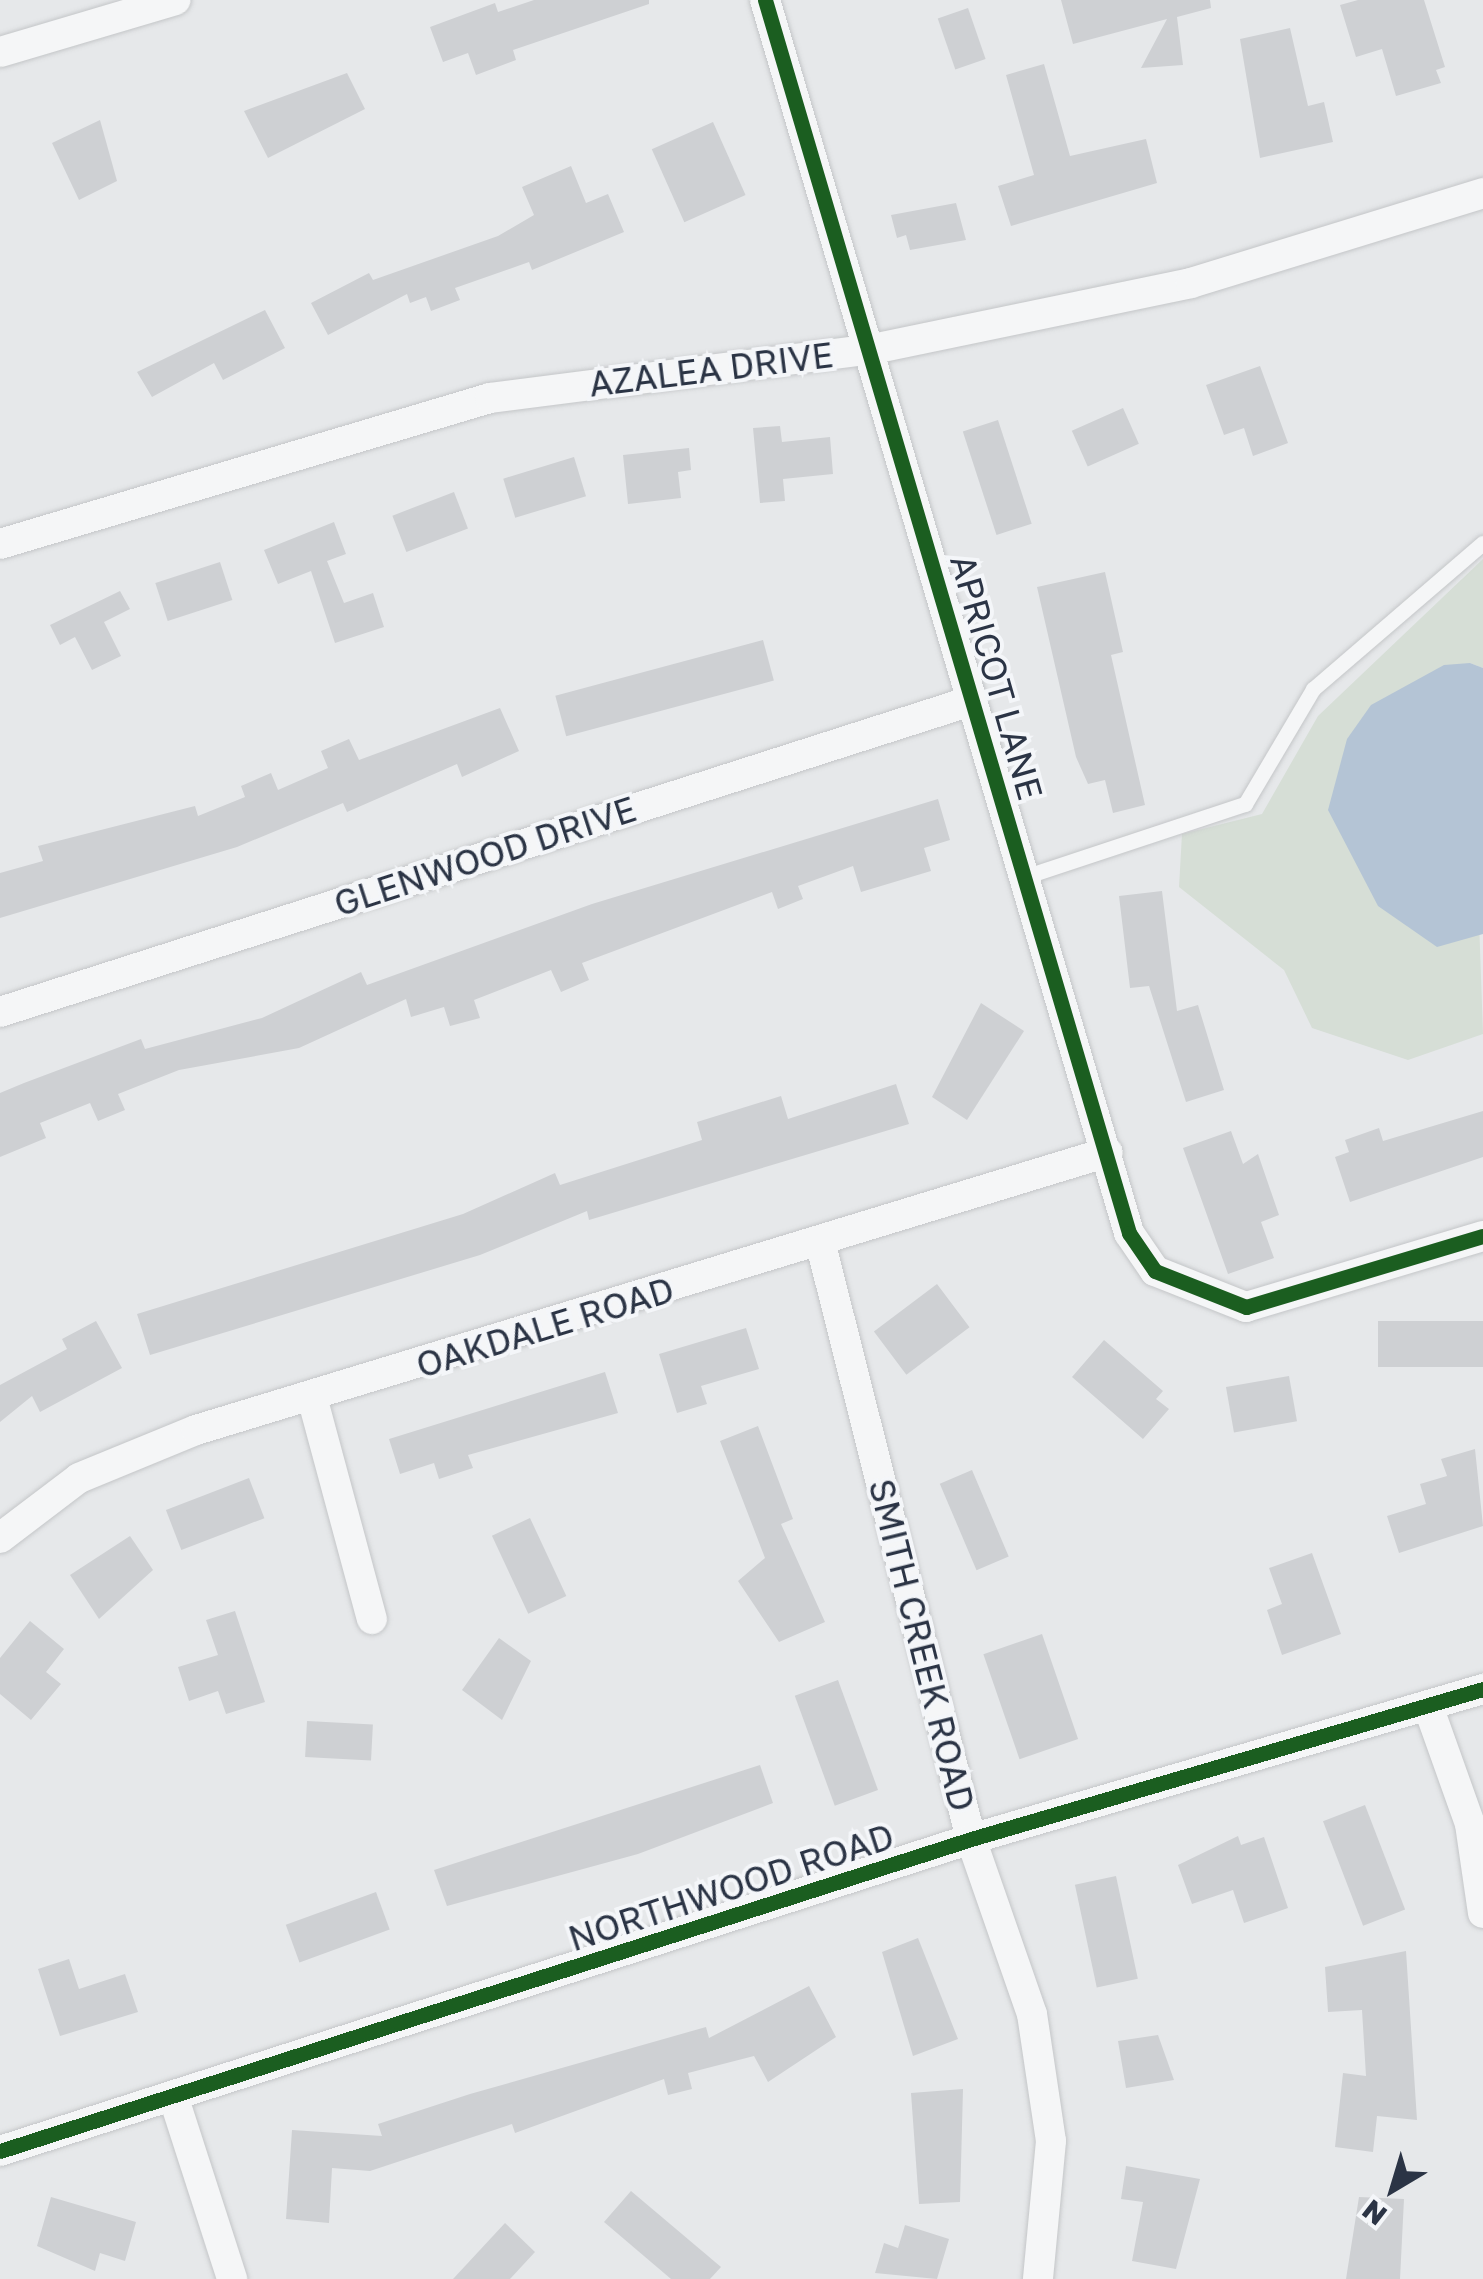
<!DOCTYPE html>
<style>
body{margin:0}
#map{position:relative;width:1483px;height:2279px;overflow:hidden;background:#e6e8ea;font-family:"Golos Text",sans-serif}
div>[style]{position:absolute}
.green>*{inset:0;background:#d6ded6}
.water>*{inset:0;background:#b4c4d5}
.building>*{inset:0;background:#ced0d3;transform-origin:0 0}
.roads{filter:drop-shadow(0 0 2px #c4c6c8) drop-shadow(0 0 2px #c4c6c8)}
.service>*{height:15px;margin:-7.5px;padding:0 7.5px;transform-origin:7.5px;border-radius:7.5px;background:#f5f6f7}
.minor>*{height:30px;margin:-15px;padding:0 15px;transform-origin:15px;border-radius:15px;background:#f5f6f7}
.cycleway>*{height:15px;margin:-7.5px;padding:0 7.5px;transform-origin:7.5px;border-radius:7.5px;background:#1b5e20}
span{translate:-50% -50%;white-space:nowrap;text-align:center;line-height:1.15;-webkit-text-stroke:8px #f4f6f9;paint-order:stroke}
.street-label{font-size:35px;color:#2b3445}
.north{position:absolute;left:1343px;top:2139px;width:100px;height:100px;-webkit-text-stroke:8px #f4f6f9;paint-order:stroke;rotate:218deg;font-size:28px;font-weight:700;line-height:40px;text-align:center;color:#2b3445}
.north::after{content:'';display:block;margin:auto;width:35px;height:45px;background:#2b3445;clip-path:polygon(50% 0,100% 100%,50% 72%,0 100%)}
</style>
<div id="map">
<div class="green">
<div style="clip-path:polygon(1483px 559px,1483px 668px,1470px 663px,1483px 1034px,1408px 1060px,1312px 1028px,1284px 970px,1179px 887px,1182px 834px,1262px 814px,1318px 716px)"></div>
</div>
<div class="water">
<div style="clip-path:polygon(1470px 663px,1483px 668px,1483px 934px,1437px 947px,1378px 906px,1328px 810px,1347px 739px,1371px 705px,1444px 665px)"></div>
</div>
<div class="building">
<div style="clip-path:polygon(534px 0,649px 0,649px 4px,513px 50px,516px 60px,476px 75px,468px 53px,443px 62px,430px 27px,495px 3px,498px 12px)"></div>
<div style="clip-path:polygon(1061px 0,1210px 0,1211px 8px,1177px 17px,1183px 65px,1141px 68px,1167px 19px,1073px 44px)"></div>
<div style="clip-path:polygon(1358px 0,1424px 0,1445px 67px,1436px 70px,1441px 83px,1396px 96px,1382px 49px,1356px 57px,1340px 5px)"></div>
<div style="left:968px;top:8px;width:54px;height:32px;rotate:71deg"></div>
<div style="clip-path:polygon(1290px 28px,1308px 106px,1324px 102px,1333px 142px,1260px 158px,1240px 39px)"></div>
<div style="clip-path:polygon(1044px 64px,1070px 156px,1146px 139px,1157px 183px,1011px 226px,998px 186px,1034px 175px,1006px 75px)"></div>
<div style="clip-path:polygon(347px 73px,365px 109px,268px 158px,244px 111px)"></div>
<div style="clip-path:polygon(100px 120px,117px 181px,79px 200px,52px 143px)"></div>
<div style="left:713px;top:122px;width:80px;height:67px;rotate:66deg"></div>
<div style="clip-path:polygon(571px 166px,586px 203px,608px 194px,624px 232px,532px 270px,529px 262px,455px 288px,460px 300px,431px 311px,426px 297px,410px 303px,407px 294px,328px 335px,311px 303px,369px 273px,373px 280px,498px 236px,534px 215px,522px 187px)"></div>
<div style="clip-path:polygon(956px 203px,966px 240px,910px 250px,906px 235px,897px 238px,891px 215px)"></div>
<div style="clip-path:polygon(265px 310px,285px 348px,223px 380px,214px 363px,152px 397px,137px 372px)"></div>
<div style="clip-path:polygon(1260px 366px,1288px 443px,1253px 456px,1244px 428px,1224px 435px,1206px 385px)"></div>
<div style="left:1123px;top:408px;width:39px;height:56px;rotate:66deg"></div>
<div style="left:998px;top:420px;width:109px;height:37px;rotate:72deg"></div>
<div style="clip-path:polygon(780px 426px,782px 442px,830px 437px,833px 474px,783px 479px,785px 501px,760px 503px,753px 428px)"></div>
<div style="clip-path:polygon(689px 448px,691px 470px,678px 472px,681px 498px,628px 504px,623px 455px)"></div>
<div style="left:574px;top:457px;width:41px;height:74px;rotate:73deg"></div>
<div style="left:454px;top:492px;width:39px;height:66px;rotate:69deg"></div>
<div style="clip-path:polygon(334px 522px,346px 554px,327px 561px,344px 603px,373px 593px,384px 627px,335px 643px,311px 571px,278px 584px,264px 550px)"></div>
<div style="left:220px;top:562px;width:40px;height:68px;rotate:72deg"></div>
<div style="clip-path:polygon(1105px 572px,1123px 652px,1111px 655px,1145px 805px,1113px 813px,1105px 780px,1088px 784px,1076px 757px,1037px 587px)"></div>
<div style="clip-path:polygon(120px 591px,130px 609px,104px 622px,121px 656px,92px 670px,75px 637px,60px 645px,50px 625px)"></div>
<div style="left:763px;top:640px;width:42px;height:215px;rotate:75deg"></div>
<div style="clip-path:polygon(500px 708px,519px 751px,462px 777px,457px 764px,347px 812px,343px 803px,237px 847px,0 918px,0 873px,43px 861px,38px 846px,195px 806px,198px 816px,245px 797px,241px 786px,271px 773px,278px 790px,328px 768px,321px 751px,349px 739px,359px 760px)"></div>
<div style="clip-path:polygon(938px 799px,950px 840px,924px 848px,931px 871px,861px 892px,853px 866px,798px 886px,803px 899px,778px 909px,772px 892px,582px 963px,589px 980px,561px 992px,551px 970px,474px 1000px,480px 1018px,450px 1026px,444px 1007px,411px 1017px,406px 999px,299px 1048px,179px 1070px,118px 1094px,125px 1110px,98px 1121px,90px 1103px,40px 1123px,46px 1138px,0 1157px,0 1093px,24px 1083px,141px 1039px,145px 1049px,262px 1018px,361px 972px,367px 985px,592px 904px)"></div>
<div style="clip-path:polygon(1162px 891px,1177px 1011px,1198px 1005px,1224px 1090px,1186px 1102px,1149px 986px,1130px 988px,1119px 896px)"></div>
<div style="clip-path:polygon(981px 1003px,1024px 1031px,967px 1120px,932px 1097px)"></div>
<div style="clip-path:polygon(896px 1084px,909px 1124px,589px 1220px,587px 1211px,480px 1255px,150px 1355px,137px 1314px,463px 1214px,555px 1173px,560px 1185px,702px 1140px,697px 1122px,781px 1096px,788px 1119px)"></div>
<div style="clip-path:polygon(1483px 1111px,1483px 1157px,1350px 1202px,1335px 1157px,1349px 1152px,1345px 1140px,1379px 1128px,1383px 1141px)"></div>
<div style="clip-path:polygon(1231px 1131px,1243px 1164px,1258px 1154px,1279px 1215px,1261px 1222px,1274px 1258px,1228px 1274px,1183px 1148px)"></div>
<div style="left:937px;top:1284px;width:54px;height:79px;rotate:53deg"></div>
<div style="clip-path:polygon(96px 1321px,122px 1368px,40px 1412px,32px 1396px,0 1422px,0 1385px,67px 1349px,62px 1339px)"></div>
<div style="left:1483px;top:1321px;width:46px;height:105px;rotate:90deg"></div>
<div style="clip-path:polygon(746px 1328px,759px 1369px,701px 1386px,707px 1404px,677px 1413px,659px 1354px)"></div>
<div style="clip-path:polygon(1104px 1340px,1163px 1391px,1156px 1399px,1169px 1409px,1143px 1439px,1072px 1377px)"></div>
<div style="clip-path:polygon(605px 1372px,618px 1413px,468px 1455px,473px 1468px,439px 1479px,434px 1463px,400px 1474px,389px 1439px)"></div>
<div style="left:1289px;top:1376px;width:46px;height:64px;rotate:80deg"></div>
<div style="clip-path:polygon(758px 1426px,793px 1519px,781px 1524px,825px 1622px,779px 1642px,738px 1581px,765px 1558px,720px 1441px)"></div>
<div style="clip-path:polygon(1475px 1449px,1483px 1526px,1399px 1553px,1387px 1516px,1426px 1504px,1420px 1484px,1447px 1476px,1441px 1459px)"></div>
<div style="left:972px;top:1470px;width:94px;height:35px;rotate:67deg"></div>
<div style="left:249px;top:1478px;width:43px;height:89px;rotate:69deg"></div>
<div style="left:530px;top:1518px;width:86px;height:42px;rotate:65deg"></div>
<div style="clip-path:polygon(130px 1536px,153px 1570px,99px 1619px,70px 1575px)"></div>
<div style="clip-path:polygon(1312px 1553px,1341px 1634px,1282px 1655px,1267px 1610px,1282px 1604px,1269px 1568px)"></div>
<div style="clip-path:polygon(235px 1611px,265px 1702px,226px 1714px,218px 1691px,189px 1701px,178px 1667px,218px 1655px,206px 1620px)"></div>
<div style="clip-path:polygon(30px 1621px,64px 1649px,46px 1672px,61px 1684px,31px 1720px,0 1694px,0 1658px)"></div>
<div style="left:1042px;top:1634px;width:111px;height:62px;rotate:71deg"></div>
<div style="clip-path:polygon(499px 1638px,531px 1661px,502px 1720px,462px 1690px)"></div>
<div style="left:838px;top:1680px;width:117px;height:46px;rotate:70deg"></div>
<div style="left:307px;top:1721px;width:66px;height:36px;rotate:3deg"></div>
<div style="clip-path:polygon(760px 1765px,773px 1803px,638px 1854px,447px 1906px,434px 1870px)"></div>
<div style="left:1365px;top:1805px;width:112px;height:45px;rotate:69deg"></div>
<div style="clip-path:polygon(1238px 1836px,1241px 1845px,1264px 1837px,1288px 1908px,1244px 1923px,1233px 1890px,1192px 1904px,1178px 1865px)"></div>
<div style="left:1116px;top:1876px;width:105px;height:42px;rotate:78deg"></div>
<div style="left:376px;top:1892px;width:40px;height:96px;rotate:70deg"></div>
<div style="clip-path:polygon(918px 1938px,958px 2039px,913px 2056px,882px 1952px)"></div>
<div style="clip-path:polygon(1406px 1951px,1417px 2120px,1377px 2116px,1373px 2152px,1335px 2147px,1343px 2073px,1366px 2076px,1362px 2010px,1328px 2012px,1325px 1967px)"></div>
<div style="clip-path:polygon(69px 1959px,79px 1989px,125px 1974px,138px 2012px,60px 2036px,38px 1969px)"></div>
<div style="clip-path:polygon(809px 1986px,836px 2037px,768px 2082px,754px 2056px,688px 2073px,692px 2089px,668px 2095px,664px 2079px,515px 2133px,512px 2124px,370px 2171px,332px 2168px,329px 2223px,286px 2219px,292px 2130px,382px 2136px,378px 2124px,470px 2094px,706px 2027px,709px 2038px)"></div>
<div style="clip-path:polygon(1158px 2035px,1174px 2080px,1126px 2088px,1118px 2041px)"></div>
<div style="clip-path:polygon(963px 2089px,960px 2202px,919px 2204px,911px 2093px)"></div>
<div style="clip-path:polygon(1126px 2166px,1200px 2179px,1176px 2269px,1132px 2261px,1143px 2202px,1121px 2199px)"></div>
<div style="clip-path:polygon(631px 2191px,721px 2267px,710px 2279px,671px 2279px,604px 2222px)"></div>
<div style="clip-path:polygon(51px 2197px,136px 2222px,125px 2261px,100px 2253px,95px 2271px,37px 2246px)"></div>
<div style="clip-path:polygon(1359px 2197px,1404px 2199px,1400px 2279px,1346px 2279px)"></div>
<div style="clip-path:polygon(505px 2223px,535px 2252px,510px 2279px,453px 2279px)"></div>
<div style="clip-path:polygon(905px 2225px,949px 2239px,937px 2279px,875px 2273px,884px 2243px,898px 2248px)"></div>
</div>
<div class="roads">
<div class="service">
<div style="left:1024px;top:877px;width:233px;rotate:-18.3deg"></div>
<div style="left:1245px;top:804px;width:134px;rotate:-59.4deg"></div>
<div style="left:1313px;top:689px;width:224px;rotate:-40.7deg"></div>
</div>
<div class="minor">
<div style="left:765px;top:0;width:1286px;rotate:73.55deg"></div>
<div style="left:1129px;top:1233px;width:46px;rotate:55.6deg"></div>
<div style="left:1155px;top:1271px;width:98px;rotate:21.6deg"></div>
<div style="left:1246px;top:1307px;width:247px;rotate:-16.7deg"></div>
<div style="left:0;top:52px;width:183px;rotate:-16.5deg"></div>
<div style="left:0;top:544px;width:511px;rotate:-16.59deg"></div>
<div style="left:490px;top:398px;width:386px;rotate:-7.3deg"></div>
<div style="left:873px;top:349px;width:325px;rotate:-11.7deg"></div>
<div style="left:1191px;top:283px;width:306px;rotate:-17.1deg"></div>
<div style="left:0;top:1012px;width:1020px;rotate:-17.76deg"></div>
<div style="left:821px;top:1245px;width:613px;rotate:75.83deg"></div>
<div style="left:971px;top:1839px;width:185px;rotate:70.8deg"></div>
<div style="left:1032px;top:2014px;width:128px;rotate:81.5deg"></div>
<div style="left:1051px;top:2141px;width:139px;rotate:95.4deg"></div>
<div style="left:312px;top:1397px;width:230px;rotate:74.9deg"></div>
<div style="left:0;top:1538px;width:99px;rotate:-37.2deg"></div>
<div style="left:79px;top:1478px;width:126px;rotate:-22.3deg"></div>
<div style="left:196px;top:1430px;width:953px;rotate:-16.95deg"></div>
<div style="left:1428px;top:1706px;width:125px;rotate:70.4deg"></div>
<div style="left:1470px;top:1824px;width:90px;rotate:81.7deg"></div>
<div style="left:175px;top:2102px;width:186px;rotate:72.1deg"></div>
<div style="left:0;top:2151px;width:1020px;rotate:-17.81deg"></div>
<div style="left:971px;top:1839px;width:534px;rotate:-16.33deg"></div>
</div>
</div>
<div class="cycleway">
<div style="left:765px;top:0;width:1286px;rotate:73.55deg"></div>
<div style="left:1129px;top:1233px;width:46px;rotate:55.6deg"></div>
<div style="left:1155px;top:1271px;width:98px;rotate:21.6deg"></div>
<div style="left:1246px;top:1307px;width:247px;rotate:-16.7deg"></div>
<div style="left:0;top:2151px;width:1020px;rotate:-17.81deg"></div>
<div style="left:971px;top:1839px;width:534px;rotate:-16.33deg"></div>
</div>
<div class="street-label">
<span style="left:711px;top:369px;rotate:-7deg">AZALEA DRIVE</span>
<span style="left:997px;top:677px;rotate:74deg">APRICOT LANE</span>
<span style="left:485px;top:856px;rotate:-18deg">GLENWOOD DRIVE</span>
<span style="left:545px;top:1327px;rotate:-17deg">OAKDALE ROAD</span>
<span style="left:922px;top:1645px;rotate:76deg">SMITH CREEK ROAD</span>
<span style="left:731px;top:1887px;rotate:-18deg">NORTHWOOD ROAD</span>
</div>
<div class="north">N</div>
</div>
